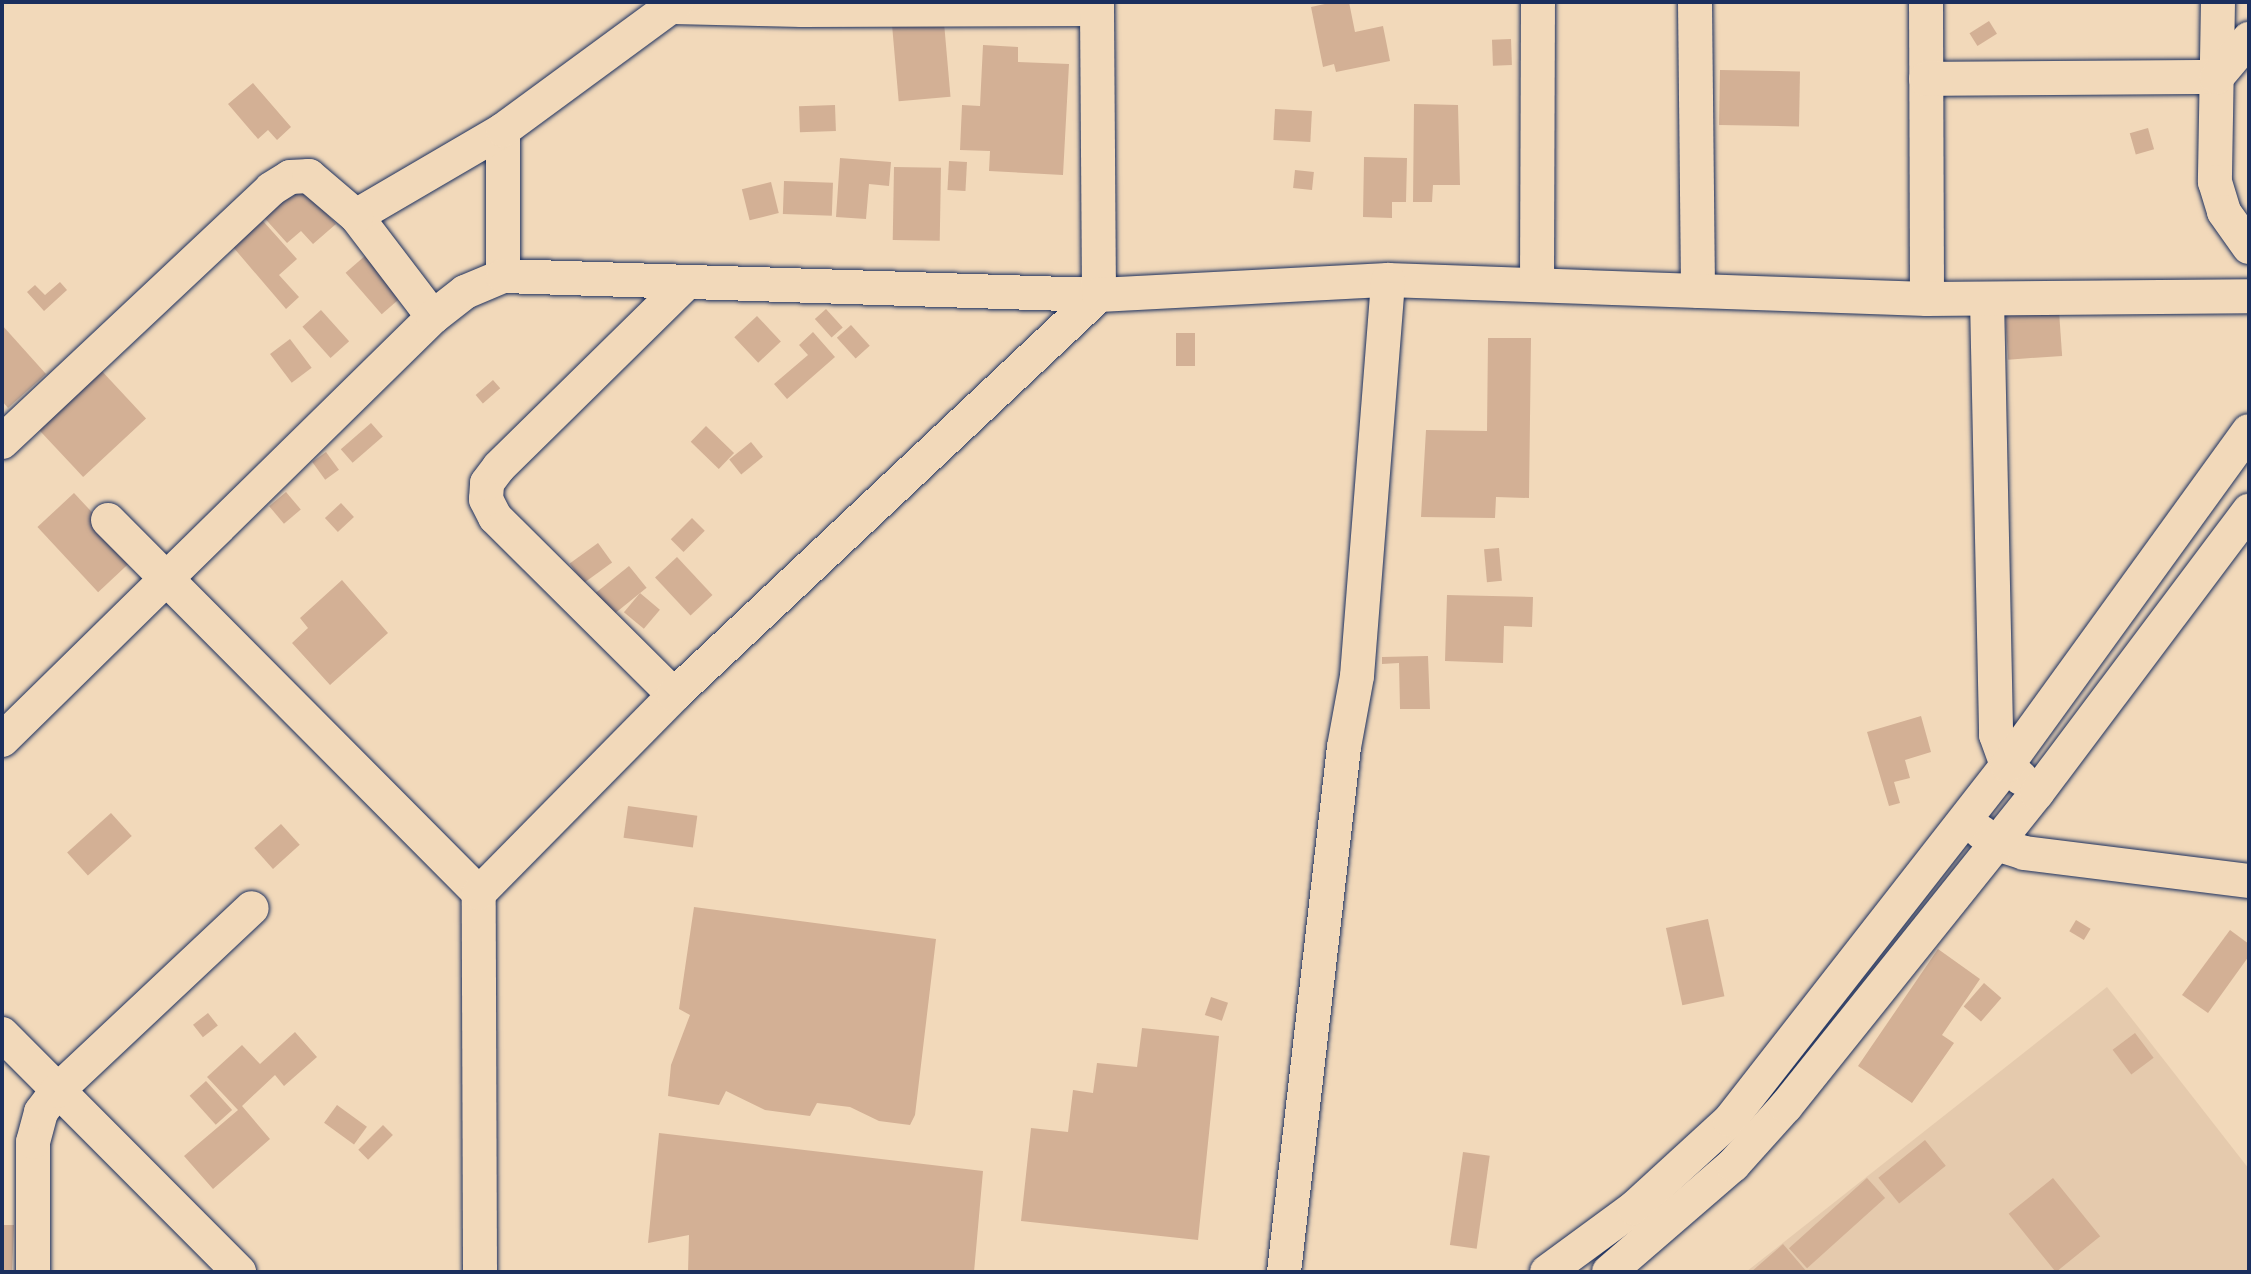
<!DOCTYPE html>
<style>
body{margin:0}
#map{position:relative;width:2251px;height:1274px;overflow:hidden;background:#f2d9ba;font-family:Mali,sans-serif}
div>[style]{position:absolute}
.built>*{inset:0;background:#e5caad}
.building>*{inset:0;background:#d3b095;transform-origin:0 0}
.roads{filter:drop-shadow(0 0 2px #1b2f5e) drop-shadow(0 0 2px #1b2f5e)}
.minor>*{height:34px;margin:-17px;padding:0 17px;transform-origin:17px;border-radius:17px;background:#f2d9ba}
span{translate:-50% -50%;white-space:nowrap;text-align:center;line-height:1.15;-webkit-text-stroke:8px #f2d9ba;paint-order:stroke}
.frame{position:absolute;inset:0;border:4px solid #1b2f5e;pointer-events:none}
</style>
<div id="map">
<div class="built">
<div style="clip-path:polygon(2107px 987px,2249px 1169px,2249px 1272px,1746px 1272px)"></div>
</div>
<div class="building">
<div style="clip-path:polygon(1334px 2px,1349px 2px,1355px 32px,1383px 26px,1390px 61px,1336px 72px,1334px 64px,1323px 67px,1311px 7px)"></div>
<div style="left:943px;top:11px;width:86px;height:52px;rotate:85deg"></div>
<div style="left:1989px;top:21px;width:15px;height:23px;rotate:58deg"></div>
<div style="left:1511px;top:39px;width:26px;height:19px;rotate:88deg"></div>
<div style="clip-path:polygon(983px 45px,1018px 47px,1018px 62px,1069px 64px,1063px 175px,989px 171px,990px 151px,960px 150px,962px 105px,980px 106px)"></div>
<div style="left:1720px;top:70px;width:80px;height:55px;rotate:1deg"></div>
<div style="clip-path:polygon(253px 83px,291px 127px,277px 140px,268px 130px,258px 139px,228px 104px)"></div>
<div style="clip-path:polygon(1414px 104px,1458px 105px,1460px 185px,1433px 185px,1432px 202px,1413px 202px)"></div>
<div style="left:835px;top:105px;width:26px;height:36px;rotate:88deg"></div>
<div style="left:1275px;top:109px;width:37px;height:31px;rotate:3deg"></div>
<div style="left:2148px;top:128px;width:22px;height:19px;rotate:74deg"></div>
<div style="clip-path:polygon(1364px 157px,1407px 158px,1406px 202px,1392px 202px,1392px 218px,1363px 217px)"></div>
<div style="clip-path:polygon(840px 158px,891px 162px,889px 186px,869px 184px,866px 219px,836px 217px)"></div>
<div style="left:949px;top:161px;width:18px;height:29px;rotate:3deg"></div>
<div style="left:894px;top:167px;width:47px;height:73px;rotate:1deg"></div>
<div style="left:1295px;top:170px;width:19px;height:18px;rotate:6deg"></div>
<div style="clip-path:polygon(297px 181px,336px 224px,313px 244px,301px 231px,287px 243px,260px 213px)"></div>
<div style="left:784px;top:181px;width:49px;height:33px;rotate:2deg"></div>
<div style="left:771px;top:182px;width:32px;height:30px;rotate:76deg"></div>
<div style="clip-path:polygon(263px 221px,297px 259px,279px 275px,299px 297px,286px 309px,233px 247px)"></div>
<div style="left:366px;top:255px;width:55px;height:27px;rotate:49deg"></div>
<div style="clip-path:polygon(60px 282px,67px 290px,44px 311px,27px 292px,35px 285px,45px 295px)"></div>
<div style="left:826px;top:309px;width:25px;height:15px;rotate:48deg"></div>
<div style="left:321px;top:310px;width:42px;height:25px;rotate:48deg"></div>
<div style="left:2059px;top:311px;width:45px;height:54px;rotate:86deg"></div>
<div style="left:757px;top:316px;width:35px;height:31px;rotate:47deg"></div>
<div style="clip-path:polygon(2px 325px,46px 374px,8px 408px,2px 401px)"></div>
<div style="left:851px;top:325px;width:28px;height:19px;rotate:48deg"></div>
<div style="clip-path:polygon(813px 332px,835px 357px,787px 399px,774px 384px,808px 355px,799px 345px)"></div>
<div style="left:1176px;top:333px;width:19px;height:33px"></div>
<div style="clip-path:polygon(1488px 338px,1531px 338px,1529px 498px,1496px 497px,1495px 518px,1421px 517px,1426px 430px,1487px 431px)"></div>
<div style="left:290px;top:339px;width:36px;height:25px;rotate:53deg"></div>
<div style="left:99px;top:368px;width:69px;height:86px;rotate:47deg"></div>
<div style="left:493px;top:380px;width:11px;height:23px;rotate:49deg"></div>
<div style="left:371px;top:423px;width:18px;height:40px;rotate:49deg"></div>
<div style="left:706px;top:426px;width:39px;height:22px;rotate:44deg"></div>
<div style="left:751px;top:442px;width:19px;height:28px;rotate:51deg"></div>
<div style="left:326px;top:452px;width:22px;height:17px;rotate:54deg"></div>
<div style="left:286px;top:492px;width:23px;height:22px;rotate:50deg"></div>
<div style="left:74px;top:493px;width:89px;height:50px;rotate:47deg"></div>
<div style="left:341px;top:503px;width:19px;height:22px;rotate:47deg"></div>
<div style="left:692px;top:518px;width:18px;height:30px;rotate:45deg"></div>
<div style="left:598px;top:543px;width:24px;height:35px;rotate:54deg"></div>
<div style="left:1499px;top:548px;width:33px;height:15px;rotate:85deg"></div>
<div style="left:677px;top:557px;width:52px;height:30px;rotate:47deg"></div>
<div style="left:629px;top:566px;width:28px;height:43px;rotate:51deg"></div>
<div style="clip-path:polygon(342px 580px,388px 633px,330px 685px,292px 643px,308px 628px,300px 618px)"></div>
<div style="left:640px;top:593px;width:26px;height:25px;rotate:40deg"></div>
<div style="clip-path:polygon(1447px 595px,1533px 597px,1532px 627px,1504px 626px,1503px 663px,1445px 661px)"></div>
<div style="clip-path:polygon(1428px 656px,1430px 709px,1400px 709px,1399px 663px,1382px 664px,1382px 657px)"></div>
<div style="clip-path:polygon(1921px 716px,1931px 752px,1905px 760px,1910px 778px,1894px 782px,1900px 803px,1889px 806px,1867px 732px)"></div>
<div style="left:628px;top:806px;width:70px;height:32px;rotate:8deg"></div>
<div style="left:111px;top:813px;width:31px;height:59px;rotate:48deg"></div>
<div style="left:281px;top:824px;width:28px;height:36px;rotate:48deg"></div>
<div style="clip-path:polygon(694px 907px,936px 939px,915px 1115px,910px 1125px,879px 1121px,850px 1107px,817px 1103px,810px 1116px,765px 1110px,726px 1091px,719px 1105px,668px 1096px,671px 1065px,690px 1015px,679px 1009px)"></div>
<div style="left:1708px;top:919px;width:79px;height:43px;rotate:78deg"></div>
<div style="left:2076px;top:920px;width:17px;height:13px;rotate:31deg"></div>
<div style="clip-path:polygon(2230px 930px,2249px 944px,2249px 956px,2208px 1013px,2182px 995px)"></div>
<div style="clip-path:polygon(1938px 949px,1980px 979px,1942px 1035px,1954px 1043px,1912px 1103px,1858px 1066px)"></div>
<div style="left:1984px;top:983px;width:23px;height:31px;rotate:41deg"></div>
<div style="left:1211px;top:997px;width:18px;height:19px;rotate:19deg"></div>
<div style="left:208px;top:1013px;width:16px;height:19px;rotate:52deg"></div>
<div style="clip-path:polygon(1142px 1028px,1219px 1036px,1198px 1240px,1021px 1221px,1031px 1128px,1068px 1132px,1073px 1090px,1093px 1093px,1097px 1063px,1137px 1067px)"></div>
<div style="clip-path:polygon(295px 1032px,317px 1057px,284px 1086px,275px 1075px,242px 1106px,270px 1139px,213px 1189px,184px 1156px,238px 1110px,207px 1077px,242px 1045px,260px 1064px)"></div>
<div style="left:2135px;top:1033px;width:31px;height:28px;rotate:53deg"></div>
<div style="left:206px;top:1081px;width:39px;height:22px;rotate:48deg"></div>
<div style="left:337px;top:1105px;width:37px;height:22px;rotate:36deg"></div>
<div style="left:383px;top:1125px;width:14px;height:35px;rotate:45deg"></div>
<div style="clip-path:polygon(659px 1133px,983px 1171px,974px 1272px,688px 1272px,689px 1235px,648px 1243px)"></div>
<div style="left:1925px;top:1140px;width:33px;height:60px;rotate:51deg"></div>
<div style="left:1463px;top:1152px;width:27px;height:94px;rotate:8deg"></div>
<div style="left:1867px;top:1178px;width:27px;height:105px;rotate:48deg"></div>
<div style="left:2053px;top:1178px;width:75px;height:57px;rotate:51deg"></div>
<div style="clip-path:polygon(2px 1225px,14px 1225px,12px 1272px,2px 1272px)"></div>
<div style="clip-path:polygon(1783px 1244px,1807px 1272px,1751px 1272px)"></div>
</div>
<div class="roads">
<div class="minor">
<div style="left:1695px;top:2px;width:289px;rotate:89.4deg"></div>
<div style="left:1926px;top:2px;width:297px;rotate:89.8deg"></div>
<div style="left:2218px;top:2px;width:180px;rotate:91deg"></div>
<div style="left:2215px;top:182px;width:31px;rotate:73deg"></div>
<div style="left:2224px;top:212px;width:43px;rotate:54.5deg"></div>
<div style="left:673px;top:7px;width:129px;rotate:1.3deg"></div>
<div style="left:802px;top:10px;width:295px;rotate:-0.2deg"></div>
<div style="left:1926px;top:79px;width:291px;rotate:-0.4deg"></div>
<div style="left:2217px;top:77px;width:50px;rotate:-49.9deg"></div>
<div style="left:503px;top:276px;width:146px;rotate:-90deg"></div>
<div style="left:1537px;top:285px;width:283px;rotate:-89.8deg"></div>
<div style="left:1987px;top:299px;width:436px;rotate:88.8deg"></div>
<div style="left:1996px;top:735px;width:32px;rotate:70deg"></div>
<div style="left:2007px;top:765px;width:19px;rotate:43deg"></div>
<div style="left:433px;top:317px;width:127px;rotate:-127.3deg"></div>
<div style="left:356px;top:216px;width:170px;rotate:-30.3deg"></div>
<div style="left:503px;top:130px;width:216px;rotate:-36.3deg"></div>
<div style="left:2px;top:442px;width:369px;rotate:-43.2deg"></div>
<div style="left:271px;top:189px;width:22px;rotate:-32deg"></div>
<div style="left:290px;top:177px;width:19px;rotate:-3deg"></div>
<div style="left:309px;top:176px;width:62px;rotate:40.4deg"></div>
<div style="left:108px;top:520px;width:526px;rotate:45.15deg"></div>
<div style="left:674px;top:695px;width:252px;rotate:-135.2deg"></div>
<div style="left:495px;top:517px;width:20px;rotate:-117deg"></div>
<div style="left:486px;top:499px;width:16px;rotate:-86deg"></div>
<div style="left:487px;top:483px;width:20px;rotate:-53deg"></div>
<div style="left:499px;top:467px;width:264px;rotate:-44.5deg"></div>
<div style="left:2px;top:740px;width:604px;rotate:-44.46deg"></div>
<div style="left:433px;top:317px;width:41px;rotate:-38deg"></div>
<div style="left:465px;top:292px;width:41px;rotate:-22.8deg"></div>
<div style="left:503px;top:276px;width:596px;rotate:1.83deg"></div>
<div style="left:1099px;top:295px;width:293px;rotate:-90.4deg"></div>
<div style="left:1981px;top:832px;width:20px;rotate:37deg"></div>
<div style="left:1997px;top:844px;width:28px;rotate:18deg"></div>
<div style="left:2024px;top:853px;width:227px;rotate:7.1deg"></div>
<div style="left:2px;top:1034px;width:336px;rotate:45.1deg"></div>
<div style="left:33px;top:1272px;width:130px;rotate:-90deg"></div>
<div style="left:33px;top:1142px;width:31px;rotate:-75deg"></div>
<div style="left:41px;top:1112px;width:26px;rotate:-53deg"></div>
<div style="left:57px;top:1091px;width:267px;rotate:-43.2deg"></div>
<div style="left:480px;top:1272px;width:379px;rotate:-90.2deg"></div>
<div style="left:479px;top:893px;width:278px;rotate:-45.4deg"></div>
<div style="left:674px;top:695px;width:584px;rotate:-43.26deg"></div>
<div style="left:1099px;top:295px;width:289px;rotate:-3deg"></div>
<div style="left:1388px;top:280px;width:539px;rotate:2.02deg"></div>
<div style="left:1927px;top:299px;width:322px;rotate:-0.5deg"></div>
<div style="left:1284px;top:1272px;width:528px;rotate:-83.48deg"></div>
<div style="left:1344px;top:747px;width:72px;rotate:-79.6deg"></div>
<div style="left:1357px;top:676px;width:397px;rotate:-85.5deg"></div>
<div style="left:1547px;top:1272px;width:108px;rotate:-36.3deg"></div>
<div style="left:1634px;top:1208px;width:130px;rotate:-42.5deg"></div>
<div style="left:1730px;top:1120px;width:450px;rotate:-52deg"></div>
<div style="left:2007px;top:765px;width:412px;rotate:-54.1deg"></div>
<div style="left:1609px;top:1272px;width:164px;rotate:-40.8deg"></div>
<div style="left:1733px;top:1165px;width:79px;rotate:-48.1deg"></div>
<div style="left:1786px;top:1106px;width:401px;rotate:-51.3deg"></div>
<div style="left:2037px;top:793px;width:353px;rotate:-53.1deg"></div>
</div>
</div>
<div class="frame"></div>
</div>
